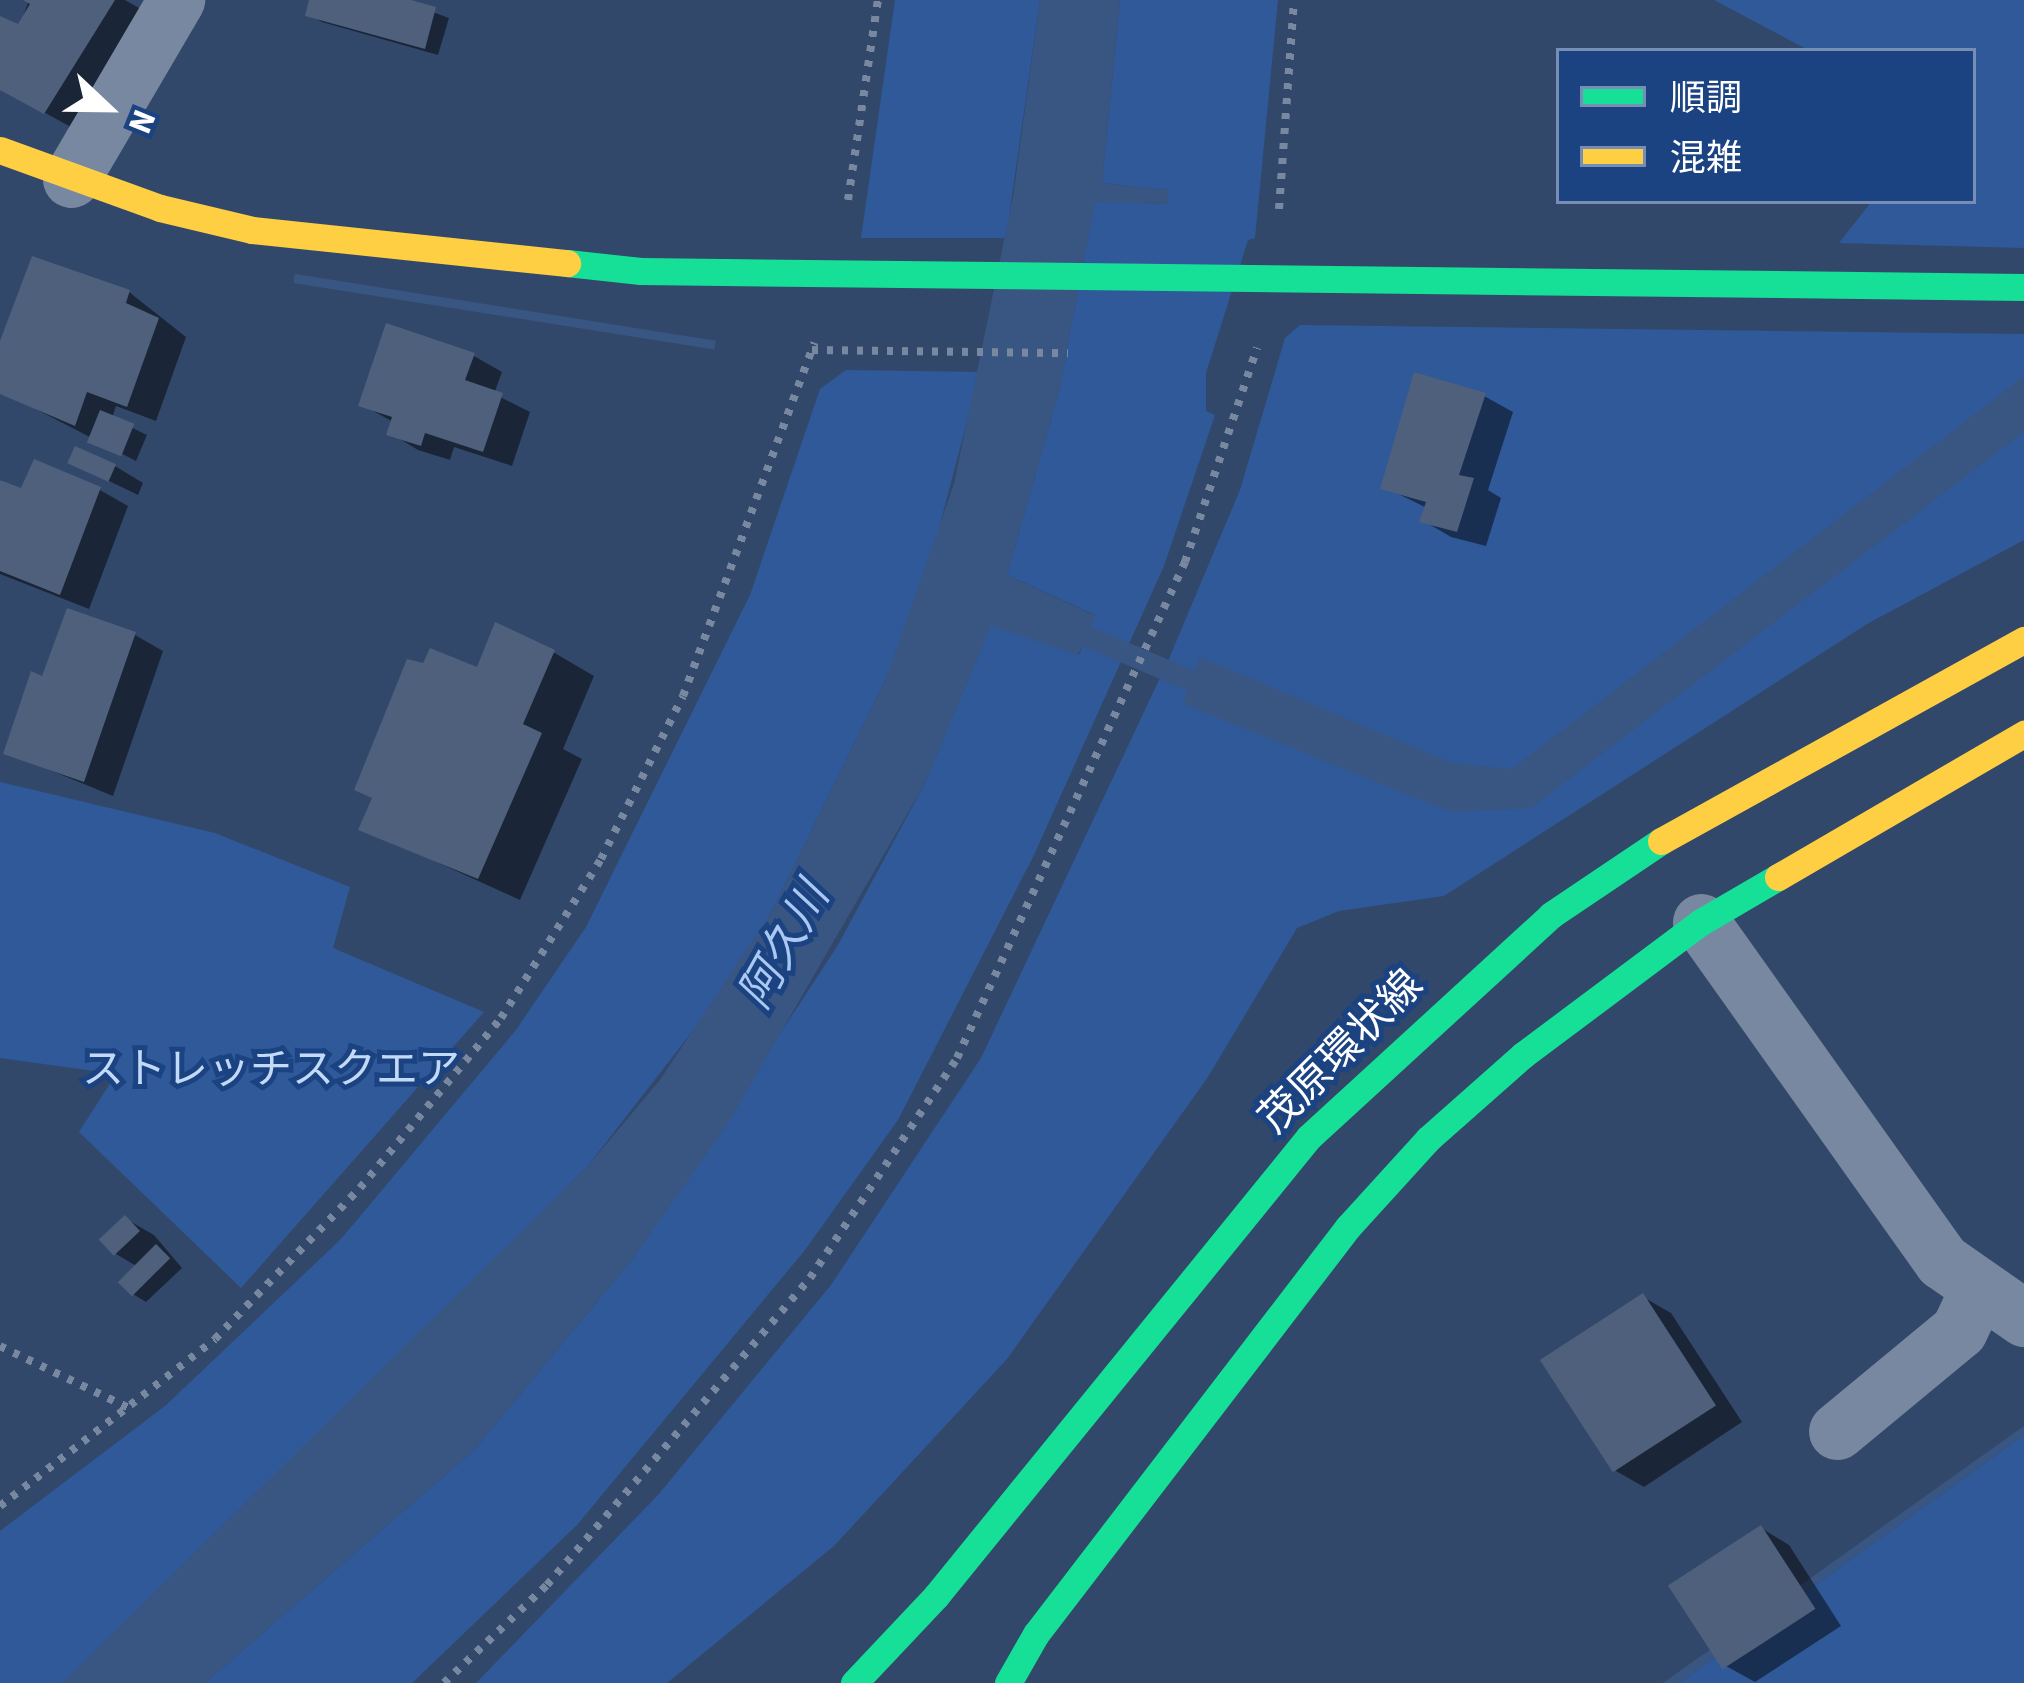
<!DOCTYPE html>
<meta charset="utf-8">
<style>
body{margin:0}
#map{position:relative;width:2024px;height:1683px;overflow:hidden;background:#32486a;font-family:"Source Sans 3","Noto Sans JP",sans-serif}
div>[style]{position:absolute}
.green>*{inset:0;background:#2f5999}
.water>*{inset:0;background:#395683;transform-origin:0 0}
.shadow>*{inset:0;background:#0007}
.stream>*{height:21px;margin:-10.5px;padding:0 10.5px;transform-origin:10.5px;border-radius:10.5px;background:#395683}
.building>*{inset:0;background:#4e607c;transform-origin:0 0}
.path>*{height:8px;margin-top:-4px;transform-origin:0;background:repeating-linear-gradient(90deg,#7888a0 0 6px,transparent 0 15px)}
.street>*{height:57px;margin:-28.5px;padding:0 28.5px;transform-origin:28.5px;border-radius:28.5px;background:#7888a0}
.fast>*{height:27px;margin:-13.5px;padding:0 13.5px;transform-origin:13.5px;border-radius:13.5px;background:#16e098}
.slow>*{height:27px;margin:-13.5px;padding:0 13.5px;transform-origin:13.5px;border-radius:13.5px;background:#ffcf43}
span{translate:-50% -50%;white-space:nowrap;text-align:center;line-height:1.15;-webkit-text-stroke:10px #1b4381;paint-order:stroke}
.street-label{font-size:42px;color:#fff}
.park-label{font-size:42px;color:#c3d9f8}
.water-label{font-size:45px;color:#aac8f2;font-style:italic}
.legend{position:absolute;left:1556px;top:48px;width:420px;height:156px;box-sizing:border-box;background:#1b4381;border:3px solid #768eb3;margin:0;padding:15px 21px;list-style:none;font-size:36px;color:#fff}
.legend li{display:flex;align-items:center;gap:24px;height:60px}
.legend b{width:60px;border:3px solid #768eb3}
.north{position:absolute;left:48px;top:48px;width:120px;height:120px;-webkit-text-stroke:9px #1b4381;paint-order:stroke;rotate:112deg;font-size:33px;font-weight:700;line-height:48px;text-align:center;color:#fff}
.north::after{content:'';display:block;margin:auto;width:42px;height:54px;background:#fff;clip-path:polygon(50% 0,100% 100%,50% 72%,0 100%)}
</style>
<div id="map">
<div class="green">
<div style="clip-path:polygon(895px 0,1040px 0,1006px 238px,861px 238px)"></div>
<div style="clip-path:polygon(1120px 0,1278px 0,1255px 238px,1248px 240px,1206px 373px,1206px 411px,1215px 415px,1164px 566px,1034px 855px,898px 1120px,805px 1250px,577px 1525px,412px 1683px,205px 1683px,474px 1450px,634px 1257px,838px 945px,924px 785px,991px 625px,1079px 655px,1095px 615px,1007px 575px,1059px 391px,1095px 201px,1168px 204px,1167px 190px,1102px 183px)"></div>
<div style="clip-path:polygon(1714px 0,2024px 0,2024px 248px,1839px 243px,1872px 201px,1973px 201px,1973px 51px,1810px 51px)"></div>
<div style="clip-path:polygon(1300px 325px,2024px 334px,2024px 540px,1867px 624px,1444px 896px,1339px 911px,1297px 928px,1208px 1077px,1007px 1359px,834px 1546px,667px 1683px,476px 1683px,658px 1495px,831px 1285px,981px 1058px,1168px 661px,1240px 490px,1285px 338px)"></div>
<div style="clip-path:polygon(846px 370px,980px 372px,926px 578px,885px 681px,772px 911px,719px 997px,587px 1167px,133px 1618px,62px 1683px,0 1683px,0 1531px,165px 1406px,341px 1239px,516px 1030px,586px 927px,750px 595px,820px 389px)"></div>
<div style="clip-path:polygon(0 782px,215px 833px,350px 887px,333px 948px,484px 1012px,241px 1288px,79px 1132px,116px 1074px,0 1058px)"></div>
<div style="clip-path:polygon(2024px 1435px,2024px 1683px,1679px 1683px)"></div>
</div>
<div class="water">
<div style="clip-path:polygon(1040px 0,1120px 0,1102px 183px,1168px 190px,1168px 204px,1095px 202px,1059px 391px,1007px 575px,1096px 616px,1078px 655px,991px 626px,924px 785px,729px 1122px,634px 1257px,474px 1450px,205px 1683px,62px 1683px,587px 1167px,660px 1080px,772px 911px,885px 681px,954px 484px,1013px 197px)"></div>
<div style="left:295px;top:274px;width:426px;height:9px;rotate:9deg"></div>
<div style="clip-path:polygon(2024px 376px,2024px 432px,1531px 808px,1451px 812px,1183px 704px,1200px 657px,1452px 763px,1512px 769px)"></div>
<div style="clip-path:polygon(2024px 1426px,2024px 1435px,1679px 1683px,1663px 1683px)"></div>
</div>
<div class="shadow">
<div style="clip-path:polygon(29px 0,125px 0,181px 32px,109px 148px,0 88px,0 19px,19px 28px)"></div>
<div style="clip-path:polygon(312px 0,400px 0,449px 18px,438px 55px,322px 22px,308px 15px)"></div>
<div style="clip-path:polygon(129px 292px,186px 337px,156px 421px,116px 406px,112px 418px,147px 435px,136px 461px,3px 392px,0 373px,0 344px)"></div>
<div style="clip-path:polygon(474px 356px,502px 372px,494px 394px,530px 412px,512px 466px,454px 447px,450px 460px,418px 450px,390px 433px,393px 422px,361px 404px)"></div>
<div style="clip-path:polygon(1484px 396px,1513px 412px,1488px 490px,1501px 498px,1486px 546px,1451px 537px,1422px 520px,1427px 508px,1384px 487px)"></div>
<div style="clip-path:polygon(72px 463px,115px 466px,143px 483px,138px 495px)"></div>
<div style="clip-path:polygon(0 480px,23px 491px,100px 490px,128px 506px,89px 609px,0 574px)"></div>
<div style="clip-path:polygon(135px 635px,163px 651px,113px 796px,6px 752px,44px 680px)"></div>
<div style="clip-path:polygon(553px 652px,594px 676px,563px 749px,582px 759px,520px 900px,362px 828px,479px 670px)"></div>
<div style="clip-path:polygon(126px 1219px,154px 1235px,182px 1268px,146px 1302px,133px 1294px,138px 1267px,116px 1254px)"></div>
<div style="clip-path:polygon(1643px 1297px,1671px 1313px,1742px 1422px,1644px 1487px,1616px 1471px)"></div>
<div style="clip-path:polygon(1761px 1528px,1789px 1545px,1841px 1626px,1755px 1682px,1726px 1666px)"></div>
</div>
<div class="stream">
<div style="left:1063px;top:626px;width:166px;rotate:23deg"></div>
</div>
<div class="building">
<div style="clip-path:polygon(23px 0,115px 0,44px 114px,0 90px,0 16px,18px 24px,30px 4px)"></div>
<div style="clip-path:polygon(309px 0,411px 0,436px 7px,425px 49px,305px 16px)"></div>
<div style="clip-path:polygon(32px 256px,130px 290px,126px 303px,159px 318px,127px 407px,87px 392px,75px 426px,0 394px,0 341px)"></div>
<div style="clip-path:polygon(386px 323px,475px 353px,465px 380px,503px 393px,483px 452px,425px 433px,421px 446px,386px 435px,392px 417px,358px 406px)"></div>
<div style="clip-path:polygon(1414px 372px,1486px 393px,1459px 475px,1474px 478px,1457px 532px,1419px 522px,1426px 502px,1380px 489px)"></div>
<div style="left:100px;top:410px;width:37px;height:35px;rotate:22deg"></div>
<div style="left:75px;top:446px;width:45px;height:19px;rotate:24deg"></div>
<div style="clip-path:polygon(34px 459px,101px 487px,60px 595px,0 571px,0 480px,21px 488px)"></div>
<div style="clip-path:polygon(67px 608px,136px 632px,84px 782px,3px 754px,31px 671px,42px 676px)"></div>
<div style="clip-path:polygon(495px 622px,555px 650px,523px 724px,542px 733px,478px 879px,358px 830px,372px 798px,354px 790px,407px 659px,423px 663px,430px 648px,477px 667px)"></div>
<div style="left:125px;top:1215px;width:22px;height:36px;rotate:47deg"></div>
<div style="left:156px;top:1244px;width:20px;height:54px;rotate:45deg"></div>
<div style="left:1643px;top:1293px;width:134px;height:123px;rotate:57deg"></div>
<div style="left:1761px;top:1525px;width:100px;height:111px;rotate:57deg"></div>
</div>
<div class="path">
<div style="left:848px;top:200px;width:202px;rotate:-81.5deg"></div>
<div style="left:1279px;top:209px;width:210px;rotate:-85.9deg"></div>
<div style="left:812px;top:350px;width:256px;rotate:0.7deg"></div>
<div style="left:0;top:1346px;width:145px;rotate:25.7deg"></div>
<div style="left:0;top:1506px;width:272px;rotate:-37.8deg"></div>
<div style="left:215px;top:1339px;width:209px;rotate:-46.2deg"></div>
<div style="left:360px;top:1188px;width:221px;rotate:-50.3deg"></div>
<div style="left:501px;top:1018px;width:188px;rotate:-57.8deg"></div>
<div style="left:601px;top:859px;width:182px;rotate:-63.3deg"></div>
<div style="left:683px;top:696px;width:377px;rotate:-69.6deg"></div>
<div style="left:444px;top:1683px;width:142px;rotate:-43.6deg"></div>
<div style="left:547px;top:1585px;width:404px;rotate:-49.4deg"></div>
<div style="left:810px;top:1278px;width:265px;rotate:-56.2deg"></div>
<div style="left:957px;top:1058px;width:546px;rotate:-65.31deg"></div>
<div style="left:1185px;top:562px;width:226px;rotate:-71.4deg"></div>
</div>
<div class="street">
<div style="left:71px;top:179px;width:208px;rotate:-59.6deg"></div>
<div style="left:1701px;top:922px;width:416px;rotate:54.6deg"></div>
<div style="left:1942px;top:1261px;width:100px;rotate:34.8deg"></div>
<div style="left:1837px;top:1431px;width:158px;rotate:-39.6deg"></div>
<div style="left:1959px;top:1330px;width:44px;rotate:-64.6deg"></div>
</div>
<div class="fast">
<div style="left:567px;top:263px;width:74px;rotate:6.2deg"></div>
<div style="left:641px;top:271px;width:1383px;rotate:0.66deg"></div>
<div style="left:854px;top:1683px;width:120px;rotate:-46.7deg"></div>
<div style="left:936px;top:1596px;width:591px;rotate:-50.9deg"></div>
<div style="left:1309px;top:1137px;width:328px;rotate:-42.5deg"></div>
<div style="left:1551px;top:915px;width:133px;rotate:-33.9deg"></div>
<div style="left:1008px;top:1683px;width:56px;rotate:-60.3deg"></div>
<div style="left:1036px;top:1634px;width:513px;rotate:-52.53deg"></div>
<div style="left:1348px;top:1227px;width:119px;rotate:-47.7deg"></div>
<div style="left:1428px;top:1139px;width:127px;rotate:-41.5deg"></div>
<div style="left:1523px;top:1055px;width:222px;rotate:-36.8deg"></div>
<div style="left:1701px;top:922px;width:89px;rotate:-30.3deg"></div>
</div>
<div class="slow">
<div style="left:0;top:150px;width:170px;rotate:19.9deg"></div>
<div style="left:160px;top:208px;width:95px;rotate:13.4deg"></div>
<div style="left:252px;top:230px;width:317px;rotate:6deg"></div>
<div style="left:1661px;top:841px;width:415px;rotate:-29deg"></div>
<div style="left:1778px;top:877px;width:285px;rotate:-30.2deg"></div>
</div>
<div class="street-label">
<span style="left:1341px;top:1052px;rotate:-45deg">茂原環状線</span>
</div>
<div class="park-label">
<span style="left:271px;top:1070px">ストレッチスクエア</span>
</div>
<div class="water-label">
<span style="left:785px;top:946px;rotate:-61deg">阿久川</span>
</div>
<ul class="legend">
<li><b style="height:15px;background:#16e098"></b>順調</li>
<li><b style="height:15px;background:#ffcf43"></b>混雑</li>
</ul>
<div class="north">N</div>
</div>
